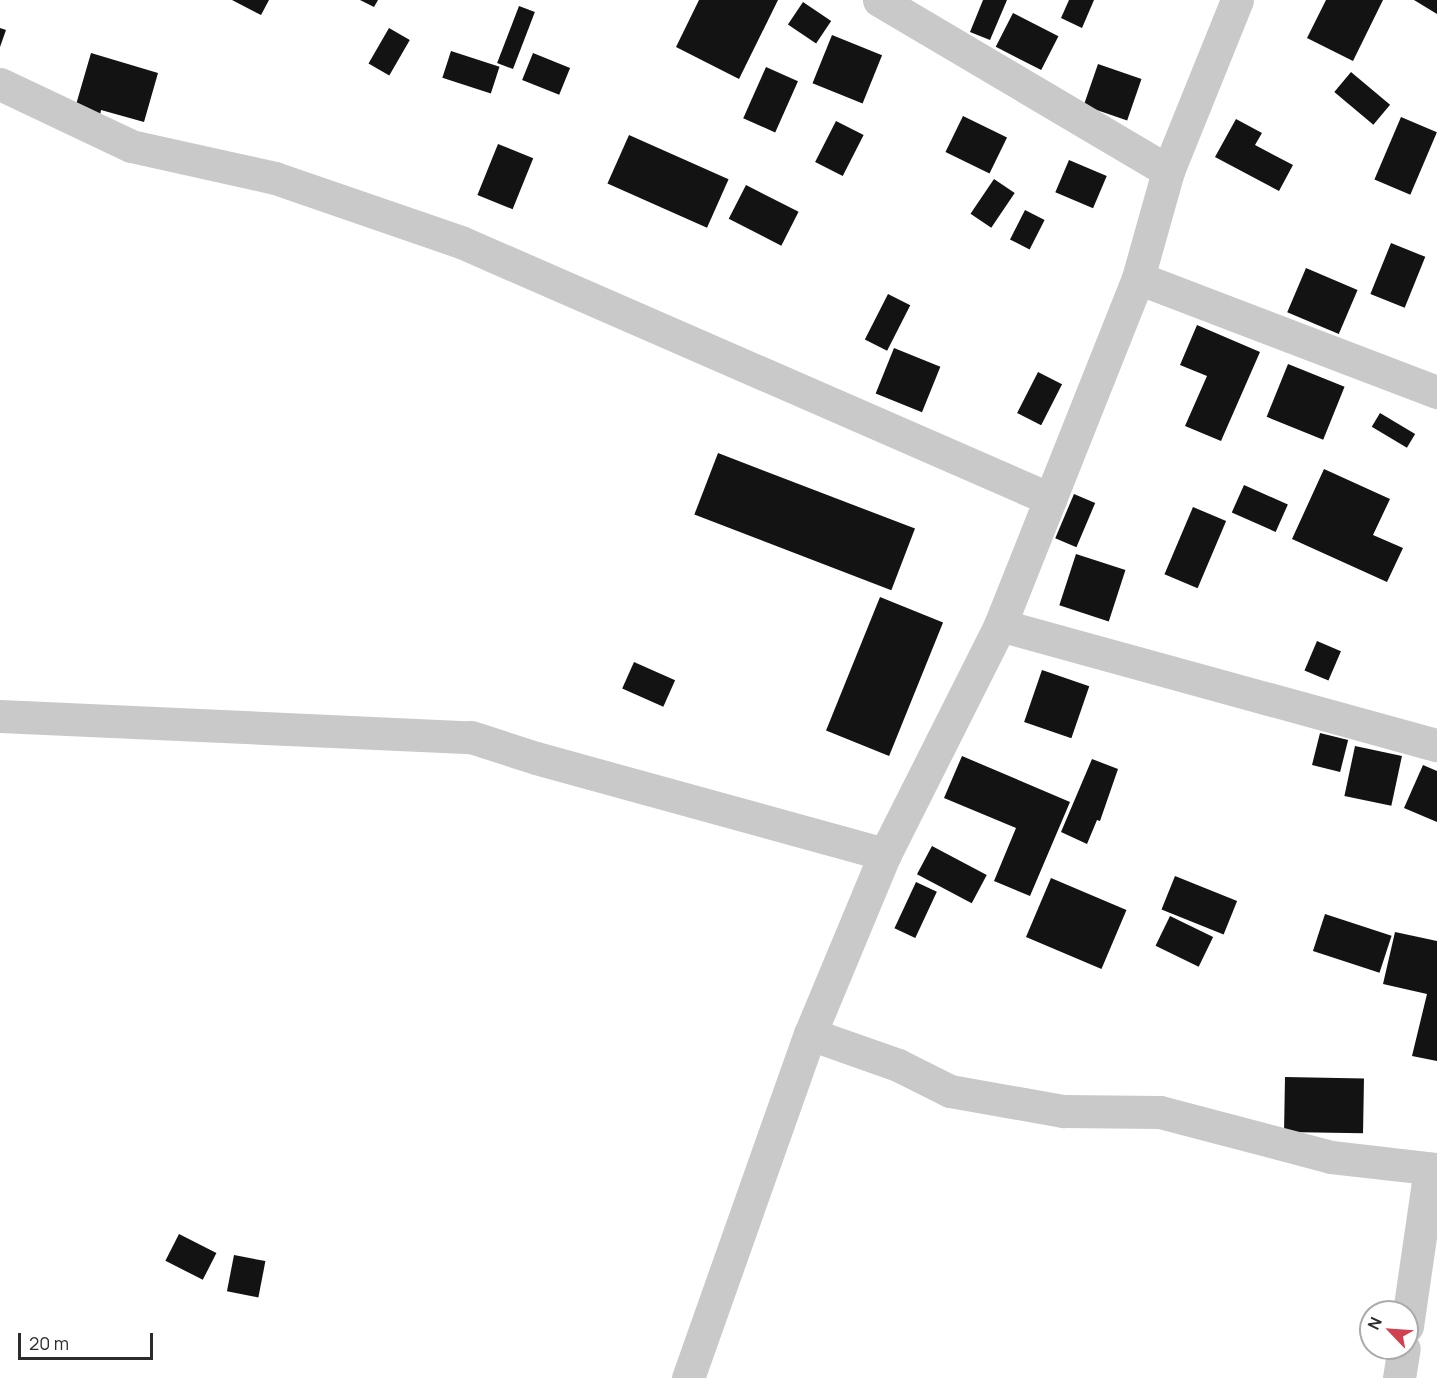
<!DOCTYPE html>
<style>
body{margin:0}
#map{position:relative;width:1437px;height:1378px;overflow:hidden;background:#fff;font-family:Manrope,sans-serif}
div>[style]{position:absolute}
.building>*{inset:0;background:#131313;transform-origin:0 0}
.street>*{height:33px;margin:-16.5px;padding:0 16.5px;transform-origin:16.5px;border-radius:16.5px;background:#c9c9c9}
span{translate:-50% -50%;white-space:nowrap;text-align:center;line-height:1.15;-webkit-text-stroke:6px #fff;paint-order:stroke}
.north{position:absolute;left:1359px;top:1300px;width:60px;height:60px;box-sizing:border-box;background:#fff;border:2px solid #ababab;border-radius:50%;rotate:295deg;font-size:16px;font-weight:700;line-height:24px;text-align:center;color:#2c2c2c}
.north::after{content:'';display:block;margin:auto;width:21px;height:27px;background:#d14152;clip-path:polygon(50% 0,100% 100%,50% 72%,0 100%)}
.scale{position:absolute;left:18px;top:1333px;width:135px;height:27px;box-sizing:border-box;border:3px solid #2c2c2c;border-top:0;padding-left:8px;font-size:18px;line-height:21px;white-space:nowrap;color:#2c2c2c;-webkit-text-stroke:4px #fff;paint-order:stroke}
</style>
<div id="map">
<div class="building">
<div style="clip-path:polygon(232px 0,269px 0,261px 15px)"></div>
<div style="clip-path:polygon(360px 0,378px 0,374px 7px)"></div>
<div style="clip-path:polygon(699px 0,778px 0,739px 79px,676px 47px)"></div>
<div style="clip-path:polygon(983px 0,1007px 0,990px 40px,970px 32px)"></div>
<div style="clip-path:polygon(1069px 0,1094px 0,1082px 28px,1061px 18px)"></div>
<div style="clip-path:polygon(1326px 0,1383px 0,1353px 61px,1307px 38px)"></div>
<div style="clip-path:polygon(1414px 0,1437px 0,1437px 14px)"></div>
<div style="left:803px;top:2px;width:34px;height:27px;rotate:34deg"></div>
<div style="left:519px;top:6px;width:17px;height:61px;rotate:21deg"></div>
<div style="left:1013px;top:13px;width:51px;height:38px;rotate:27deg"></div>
<div style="clip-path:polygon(0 28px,6px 30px,0 47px)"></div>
<div style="left:389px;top:28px;width:24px;height:41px;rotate:30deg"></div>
<div style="left:832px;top:35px;width:54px;height:52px;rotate:22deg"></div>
<div style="left:451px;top:51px;width:51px;height:28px;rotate:18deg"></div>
<div style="clip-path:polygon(91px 53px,158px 73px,144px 122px,101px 110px,99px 122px,73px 115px)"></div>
<div style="left:533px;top:53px;width:40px;height:29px;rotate:22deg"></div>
<div style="left:1098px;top:64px;width:46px;height:44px;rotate:19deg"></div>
<div style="left:766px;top:67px;width:35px;height:56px;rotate:24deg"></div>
<div style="left:1351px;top:72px;width:51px;height:26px;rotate:40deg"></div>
<div style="left:963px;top:116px;width:49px;height:40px;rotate:26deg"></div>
<div style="left:1401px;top:117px;width:39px;height:68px;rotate:23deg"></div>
<div style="clip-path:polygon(1236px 119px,1262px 133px,1255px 145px,1293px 165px,1279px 191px,1215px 157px)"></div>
<div style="left:836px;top:121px;width:31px;height:46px;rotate:27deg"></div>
<div style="left:629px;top:135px;width:109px;height:53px;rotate:24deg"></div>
<div style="left:498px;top:144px;width:38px;height:55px;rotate:22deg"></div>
<div style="left:1069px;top:160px;width:41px;height:35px;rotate:23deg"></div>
<div style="left:994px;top:179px;width:25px;height:42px;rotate:34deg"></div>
<div style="left:746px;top:185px;width:59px;height:38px;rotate:27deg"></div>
<div style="left:1025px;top:210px;width:22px;height:33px;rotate:27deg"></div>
<div style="left:1391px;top:243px;width:37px;height:55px;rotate:22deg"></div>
<div style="left:1306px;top:268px;width:56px;height:48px;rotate:23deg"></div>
<div style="left:888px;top:294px;width:25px;height:51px;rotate:27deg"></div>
<div style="clip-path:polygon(1197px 325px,1260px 352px,1221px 441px,1185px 426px,1207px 376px,1180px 365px)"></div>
<div style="left:894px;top:348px;width:50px;height:49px;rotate:22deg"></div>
<div style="left:1288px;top:364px;width:61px;height:57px;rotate:22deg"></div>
<div style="left:1038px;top:372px;width:27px;height:46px;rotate:27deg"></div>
<div style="left:1380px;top:413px;width:41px;height:16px;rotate:31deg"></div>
<div style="left:718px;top:453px;width:211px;height:66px;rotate:21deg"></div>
<div style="clip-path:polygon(1324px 469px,1390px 499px,1373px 535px,1403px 548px,1387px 582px,1292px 539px)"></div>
<div style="left:1244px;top:485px;width:48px;height:30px;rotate:24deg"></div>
<div style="left:1074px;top:494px;width:23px;height:48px;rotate:23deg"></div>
<div style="left:1193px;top:507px;width:36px;height:73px;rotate:23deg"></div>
<div style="left:1076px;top:554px;width:52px;height:54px;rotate:18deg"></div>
<div style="left:880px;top:597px;width:68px;height:144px;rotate:22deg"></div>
<div style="left:1317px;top:641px;width:26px;height:32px;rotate:23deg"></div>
<div style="left:634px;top:662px;width:45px;height:29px;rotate:24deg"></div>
<div style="left:1042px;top:670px;width:50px;height:55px;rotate:19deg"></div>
<div style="left:1320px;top:733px;width:29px;height:33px;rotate:14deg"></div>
<div style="left:1355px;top:746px;width:48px;height:51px;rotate:12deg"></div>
<div style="clip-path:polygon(962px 756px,1070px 802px,1030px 896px,994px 881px,1016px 828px,944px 798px)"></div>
<div style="clip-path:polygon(1092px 759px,1118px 769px,1100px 821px,1097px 820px,1087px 844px,1061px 832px)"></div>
<div style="clip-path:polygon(1423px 765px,1437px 771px,1437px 822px,1404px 808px)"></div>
<div style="left:932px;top:846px;width:62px;height:32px;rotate:28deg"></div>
<div style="left:1175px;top:876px;width:67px;height:36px;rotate:22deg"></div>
<div style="left:1051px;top:878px;width:82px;height:64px;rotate:23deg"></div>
<div style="left:916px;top:882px;width:23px;height:51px;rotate:25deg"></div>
<div style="left:1325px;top:914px;width:70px;height:39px;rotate:18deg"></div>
<div style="left:1170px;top:916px;width:48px;height:33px;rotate:26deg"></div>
<div style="clip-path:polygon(1395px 932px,1437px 941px,1437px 1061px,1412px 1056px,1427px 994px,1383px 984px)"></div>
<div style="left:1285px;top:1077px;width:79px;height:55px;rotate:1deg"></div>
<div style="left:179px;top:1234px;width:42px;height:30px;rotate:27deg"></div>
<div style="left:234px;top:1255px;width:32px;height:37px;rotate:11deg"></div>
</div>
<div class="street">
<div style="left:879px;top:0;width:336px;rotate:30.6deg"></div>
<div style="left:0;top:84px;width:145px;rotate:25.3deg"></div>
<div style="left:131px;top:146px;width:148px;rotate:12.5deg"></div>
<div style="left:275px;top:178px;width:197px;rotate:19deg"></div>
<div style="left:461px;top:242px;width:643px;rotate:23.57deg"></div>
<div style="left:1138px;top:278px;width:320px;rotate:20.9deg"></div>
<div style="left:1000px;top:625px;width:453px;rotate:15.4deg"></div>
<div style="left:0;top:716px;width:471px;rotate:2.6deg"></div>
<div style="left:471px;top:737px;width:68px;rotate:17.9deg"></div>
<div style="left:536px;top:758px;width:362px;rotate:15.4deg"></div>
<div style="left:810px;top:1034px;width:93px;rotate:19.4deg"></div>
<div style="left:898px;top:1065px;width:58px;rotate:26.6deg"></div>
<div style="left:950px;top:1091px;width:116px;rotate:10deg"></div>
<div style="left:1064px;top:1111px;width:96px;rotate:0.6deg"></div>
<div style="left:1160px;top:1112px;width:177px;rotate:14.7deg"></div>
<div style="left:1331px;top:1157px;width:107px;rotate:6.5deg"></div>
<div style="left:1407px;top:1326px;width:159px;rotate:-81.7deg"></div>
<div style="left:688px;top:1378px;width:365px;rotate:-70.5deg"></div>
<div style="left:810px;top:1034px;width:195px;rotate:-67.4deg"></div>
<div style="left:885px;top:854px;width:256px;rotate:-63.3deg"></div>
<div style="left:1000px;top:625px;width:373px;rotate:-68.3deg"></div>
<div style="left:1138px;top:278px;width:111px;rotate:-74.3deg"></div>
<div style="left:1168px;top:171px;width:184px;rotate:-68deg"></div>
<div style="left:1399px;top:1378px;width:30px;rotate:-81deg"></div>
</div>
<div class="north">N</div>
<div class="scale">20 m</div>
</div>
